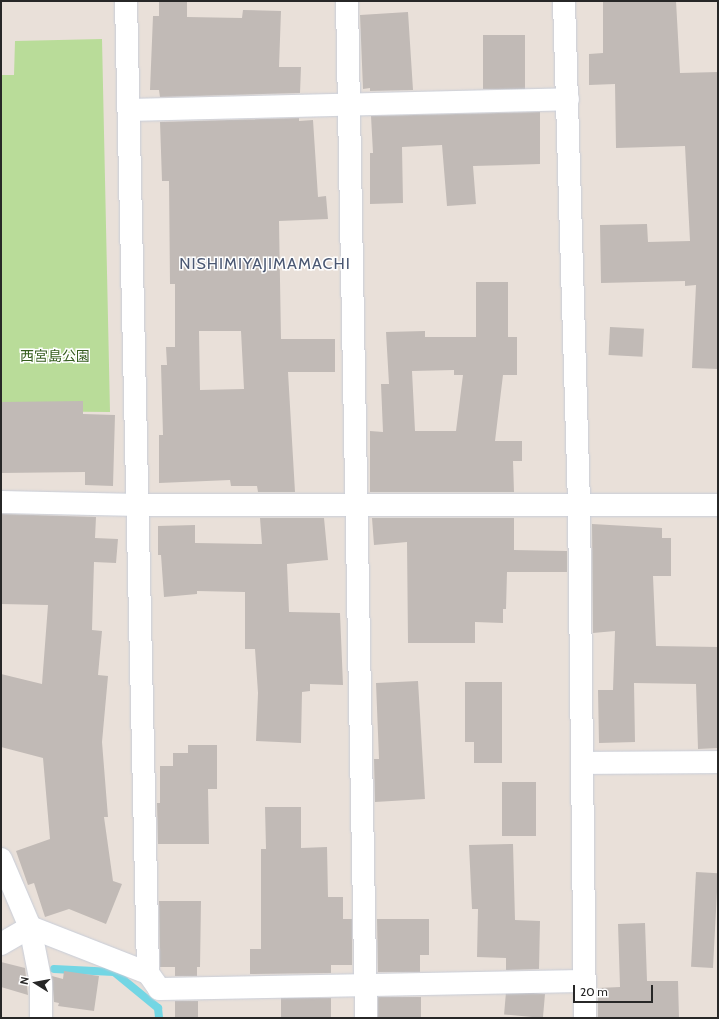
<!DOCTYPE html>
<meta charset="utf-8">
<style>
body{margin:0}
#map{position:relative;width:719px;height:1019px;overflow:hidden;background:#e9e0d9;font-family:Cabin,"Noto Sans JP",sans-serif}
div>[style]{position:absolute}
.green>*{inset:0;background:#b9dc99}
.stream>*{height:8px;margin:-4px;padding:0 4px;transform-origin:4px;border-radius:4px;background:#73d6e4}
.building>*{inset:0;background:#c1bab6;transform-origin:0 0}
.roads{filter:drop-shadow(0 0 1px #c8cdd8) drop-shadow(0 0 1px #c8cdd8)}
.street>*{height:22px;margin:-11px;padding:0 11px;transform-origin:11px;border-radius:11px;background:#fff}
span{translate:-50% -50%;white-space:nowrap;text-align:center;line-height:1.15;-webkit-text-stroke:3px #fff;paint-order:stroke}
.park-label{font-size:14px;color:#345c1e}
.quarter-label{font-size:16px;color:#4b5873;letter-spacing:1px}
.frame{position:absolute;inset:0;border:2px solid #272727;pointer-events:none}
.north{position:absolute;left:16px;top:963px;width:40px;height:40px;-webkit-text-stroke:3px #fff;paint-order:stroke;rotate:281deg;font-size:11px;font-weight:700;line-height:16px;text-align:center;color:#272727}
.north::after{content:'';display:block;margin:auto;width:14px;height:18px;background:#272727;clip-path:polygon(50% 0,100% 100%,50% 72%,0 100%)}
.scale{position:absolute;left:573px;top:985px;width:80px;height:18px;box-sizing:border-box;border:2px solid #272727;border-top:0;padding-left:5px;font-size:12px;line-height:14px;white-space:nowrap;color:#272727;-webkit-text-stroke:3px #fff;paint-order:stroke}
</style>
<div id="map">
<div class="green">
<div style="clip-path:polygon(102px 39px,110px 412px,1px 411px,1px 75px,14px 75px,15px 41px)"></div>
</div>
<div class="stream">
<div style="left:54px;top:969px;width:60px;rotate:2.9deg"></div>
<div style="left:114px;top:972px;width:57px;rotate:39.3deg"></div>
<div style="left:158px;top:1008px;width:10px;rotate:84deg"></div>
</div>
<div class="building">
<div style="clip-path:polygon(159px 1px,187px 1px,187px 17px,242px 18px,243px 10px,281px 11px,279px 67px,301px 67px,300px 93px,160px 97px,159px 90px,150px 90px,153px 16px,159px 16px)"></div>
<div style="clip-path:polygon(603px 1px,676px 1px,680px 73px,718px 72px,718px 369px,692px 368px,696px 285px,685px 286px,685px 281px,601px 283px,600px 225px,647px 224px,648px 242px,690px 241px,685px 146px,616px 148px,615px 84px,589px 85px,589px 54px,603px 53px)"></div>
<div style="clip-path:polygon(408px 12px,413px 90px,370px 91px,370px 88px,363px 89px,360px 15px)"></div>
<div style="left:483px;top:35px;width:42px;height:54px"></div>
<div style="clip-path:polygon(540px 112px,540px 164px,473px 166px,476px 204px,447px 206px,442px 145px,402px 147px,403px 203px,370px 204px,370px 153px,373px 153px,371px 116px)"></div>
<div style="clip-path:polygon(evenodd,299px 118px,299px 121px,313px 120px,318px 197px,326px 196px,328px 219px,279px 221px,281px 339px,335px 339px,335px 372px,288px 372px,295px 492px,258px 492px,257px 486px,231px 486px,230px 480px,159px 483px,159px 435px,163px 435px,161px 365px,167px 365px,166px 347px,175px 347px,175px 284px,170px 284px,169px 181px,162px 181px,160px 122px,299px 118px,199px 331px,241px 331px,244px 389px,200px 390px,199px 331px)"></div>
<div style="clip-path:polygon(evenodd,476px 282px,508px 282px,508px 337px,517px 337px,517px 375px,503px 375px,495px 441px,522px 441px,522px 461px,513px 461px,514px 492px,370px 492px,370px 431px,383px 432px,381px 384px,389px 384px,386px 332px,425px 331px,425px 337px,476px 337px,476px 282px,454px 370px,454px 375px,463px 375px,456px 431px,415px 431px,412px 371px,454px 370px)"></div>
<div style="left:610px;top:327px;width:34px;height:28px;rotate:3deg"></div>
<div style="clip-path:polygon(83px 401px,83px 414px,115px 415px,113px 486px,85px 485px,85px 472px,1px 473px,1px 402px)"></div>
<div style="clip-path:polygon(1px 514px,96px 517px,95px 538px,118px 539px,116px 563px,94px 562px,92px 630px,102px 631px,98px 675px,108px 676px,102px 742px,108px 817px,104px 817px,113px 881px,122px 884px,106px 924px,69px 909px,45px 917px,34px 883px,28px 885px,16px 851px,50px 839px,43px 758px,1px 747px,1px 674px,42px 684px,48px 605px,1px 604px)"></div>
<div style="clip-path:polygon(260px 518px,324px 518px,328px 560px,287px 564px,289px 612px,340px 613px,343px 685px,310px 684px,310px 691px,302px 692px,301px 743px,256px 741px,258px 693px,255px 649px,245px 649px,245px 592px,197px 591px,197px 594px,164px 597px,161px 555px,158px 555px,158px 526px,195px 525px,195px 543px,262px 544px)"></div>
<div style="clip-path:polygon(372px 518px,514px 518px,514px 550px,567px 551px,567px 572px,507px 572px,506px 609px,503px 609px,503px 623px,475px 622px,475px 643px,408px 643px,407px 542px,374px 545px)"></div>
<div style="clip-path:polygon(592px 524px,662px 528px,662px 538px,671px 538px,671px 576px,653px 576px,656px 646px,718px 647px,718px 748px,698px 749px,696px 684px,634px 683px,635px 742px,599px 743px,598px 690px,613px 690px,615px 631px,593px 633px)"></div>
<div style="clip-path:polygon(418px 681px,425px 799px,375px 802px,374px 759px,379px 759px,376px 683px)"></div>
<div style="clip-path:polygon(465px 682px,502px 682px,502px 763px,474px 763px,474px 742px,465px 742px)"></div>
<div style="clip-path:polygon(188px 745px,217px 745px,217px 789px,208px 789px,209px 844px,158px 844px,157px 803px,160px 803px,160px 766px,173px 766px,173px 753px,188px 753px)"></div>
<div style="left:502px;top:782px;width:34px;height:54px"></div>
<div style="clip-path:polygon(265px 807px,301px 807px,301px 848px,327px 847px,328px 897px,343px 897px,343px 919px,352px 919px,352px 965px,331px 965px,331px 973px,250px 974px,250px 949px,261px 949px,261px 849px,266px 849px)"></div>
<div style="clip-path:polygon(513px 844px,515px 920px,540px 921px,539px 969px,506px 970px,506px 958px,477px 957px,478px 909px,472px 909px,469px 845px)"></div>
<div style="left:696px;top:872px;width:22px;height:95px;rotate:3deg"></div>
<div style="clip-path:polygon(159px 901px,201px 901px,200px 967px,197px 967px,197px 976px,175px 976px,175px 967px,160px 967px)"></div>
<div style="clip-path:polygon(377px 919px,429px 919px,429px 955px,420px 955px,420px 972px,378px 972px)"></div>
<div style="clip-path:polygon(645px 923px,647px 981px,678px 981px,679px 1018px,598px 1018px,598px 988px,620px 987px,618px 924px)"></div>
<div style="clip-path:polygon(1px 962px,25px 968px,28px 995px,1px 987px)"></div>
<div style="clip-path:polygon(64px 971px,99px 976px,94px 1011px,58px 1006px,59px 1003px,54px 1002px,52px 976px,63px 979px)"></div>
<div style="left:545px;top:994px;width:24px;height:39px;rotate:95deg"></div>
<div style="left:378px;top:997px;width:43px;height:21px"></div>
<div style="left:331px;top:998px;width:20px;height:50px;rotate:90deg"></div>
<div style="left:175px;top:1001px;width:23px;height:17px"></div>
</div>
<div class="roads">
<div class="street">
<div style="left:126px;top:1px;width:972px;rotate:88.7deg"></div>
<div style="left:347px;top:1px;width:1017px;rotate:88.93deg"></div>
<div style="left:564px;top:1px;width:503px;rotate:88.29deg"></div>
<div style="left:579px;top:504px;width:514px;rotate:89.33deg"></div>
<div style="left:129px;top:110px;width:439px;rotate:-1.4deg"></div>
<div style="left:1px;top:502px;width:138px;rotate:1.2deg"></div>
<div style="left:139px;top:505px;width:579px"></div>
<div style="left:583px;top:763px;width:135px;rotate:-0.4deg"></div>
<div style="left:1px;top:859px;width:74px;rotate:66.9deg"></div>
<div style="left:30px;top:927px;width:57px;rotate:78.9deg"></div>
<div style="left:41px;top:983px;width:35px;rotate:90deg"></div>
<div style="left:1px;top:944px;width:34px;rotate:-30deg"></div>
<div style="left:30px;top:927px;width:127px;rotate:21.3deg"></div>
<div style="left:148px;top:973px;width:19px;rotate:55deg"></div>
<div style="left:159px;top:989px;width:425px;rotate:-1.1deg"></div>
</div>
</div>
<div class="park-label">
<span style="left:55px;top:356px">西宮島公園</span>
</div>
<div class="quarter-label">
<span style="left:265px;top:264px">NISHIMIYAJIMAMACHI</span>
</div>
<div class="frame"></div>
<div class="north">N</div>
<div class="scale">20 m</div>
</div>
